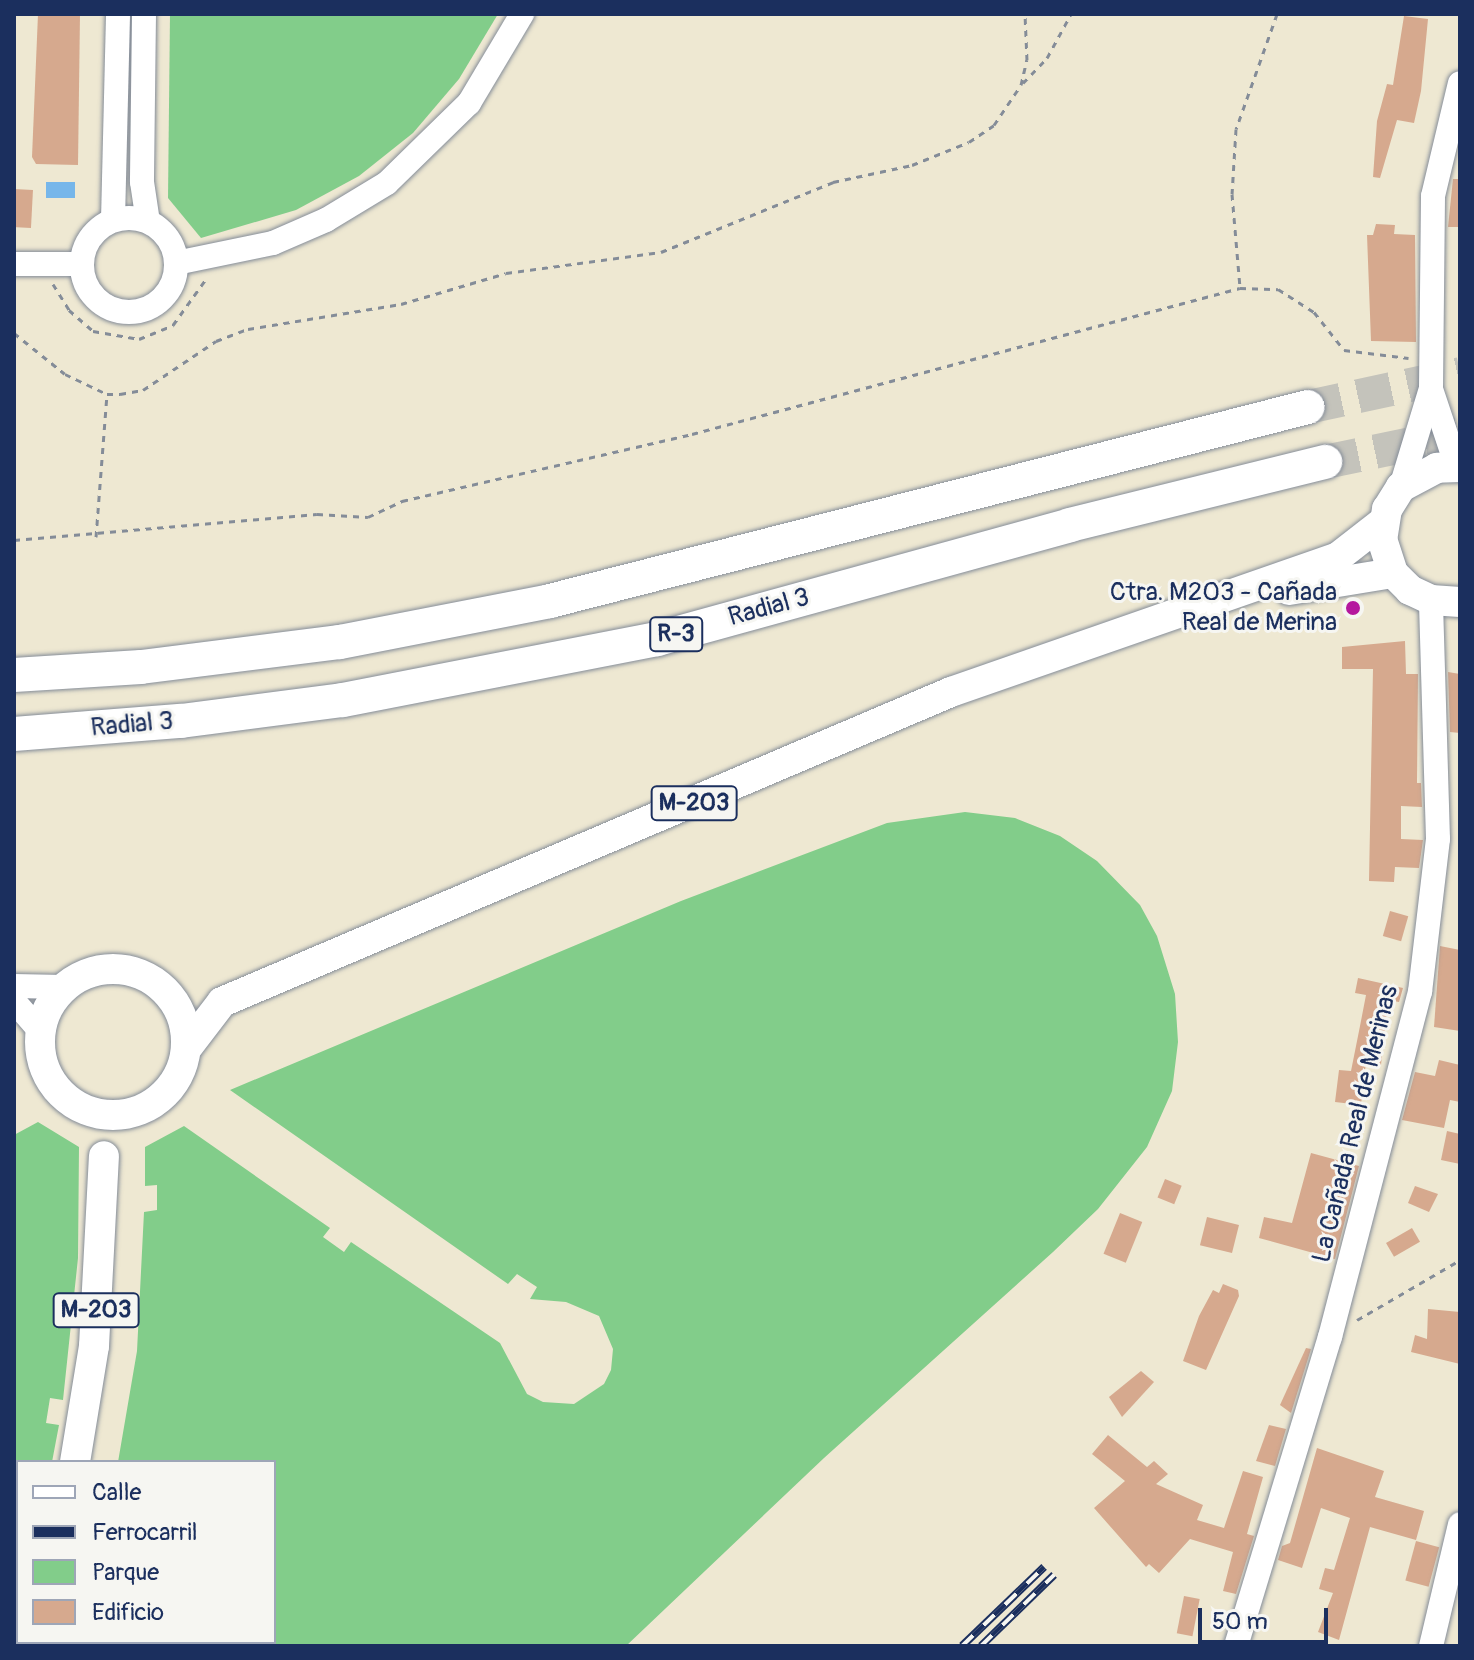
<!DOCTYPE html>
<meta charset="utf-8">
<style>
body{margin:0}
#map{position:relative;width:1474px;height:1660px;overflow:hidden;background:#eee8d2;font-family:Pangolin,sans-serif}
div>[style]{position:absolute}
.green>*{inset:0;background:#82cd8a}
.water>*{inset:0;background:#76b6ea;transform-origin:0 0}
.building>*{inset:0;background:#d6a98e;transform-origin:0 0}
.highway-tunnel>*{height:34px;margin-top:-17px;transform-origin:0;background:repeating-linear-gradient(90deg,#c4c3bb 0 34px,transparent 0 51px)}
.path>*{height:3px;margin-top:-1.5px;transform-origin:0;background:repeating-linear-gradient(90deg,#848c98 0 6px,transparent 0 12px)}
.roads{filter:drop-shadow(0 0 2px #848c98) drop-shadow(0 0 2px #848c98)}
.minor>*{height:24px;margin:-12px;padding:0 12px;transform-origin:12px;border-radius:12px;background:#fff}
.minor>.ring{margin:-12px;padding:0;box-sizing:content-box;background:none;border:24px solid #fff;border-radius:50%}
.major>*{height:30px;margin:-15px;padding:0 15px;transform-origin:15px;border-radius:15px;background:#fff}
.major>.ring{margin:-15px;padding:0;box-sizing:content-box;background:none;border:30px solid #fff;border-radius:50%}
.highway>*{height:34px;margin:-17px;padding:0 17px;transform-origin:17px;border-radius:17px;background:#fff}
.rail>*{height:8px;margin-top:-4px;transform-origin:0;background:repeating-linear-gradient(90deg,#f6f6f2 0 15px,#1b2f5e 0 30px);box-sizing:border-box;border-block:2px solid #1b2f5e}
.dots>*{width:22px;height:22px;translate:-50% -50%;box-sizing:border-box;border:4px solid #f6f6f2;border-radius:50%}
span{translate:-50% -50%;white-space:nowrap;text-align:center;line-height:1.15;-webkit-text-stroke:6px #f6f6f2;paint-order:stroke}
.shield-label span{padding:2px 6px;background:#f6f6f2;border:2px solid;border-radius:6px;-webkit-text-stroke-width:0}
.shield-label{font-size:24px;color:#1b2f5e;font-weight:700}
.poi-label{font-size:26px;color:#1b2f5e}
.right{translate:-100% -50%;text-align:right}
.street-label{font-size:26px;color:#1b2f5e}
.frame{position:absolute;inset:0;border:16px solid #1b2f5e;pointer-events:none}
.legend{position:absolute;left:16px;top:1460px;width:260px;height:184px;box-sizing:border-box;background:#f6f6f2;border:2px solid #9ea6b7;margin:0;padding:10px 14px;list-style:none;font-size:24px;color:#1b2f5e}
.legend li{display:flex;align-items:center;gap:16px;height:40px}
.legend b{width:40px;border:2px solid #9ea6b7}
.scale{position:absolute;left:1198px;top:1608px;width:130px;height:36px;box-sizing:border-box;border:4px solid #1b2f5e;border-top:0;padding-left:10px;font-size:24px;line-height:28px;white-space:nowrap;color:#1b2f5e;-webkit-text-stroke:6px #f6f6f2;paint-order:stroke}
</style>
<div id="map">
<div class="green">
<div style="clip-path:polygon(170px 14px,498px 14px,459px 79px,413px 133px,359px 176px,296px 210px,201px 238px,168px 198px)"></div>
<div style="clip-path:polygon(965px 812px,1015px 818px,1060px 836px,1097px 861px,1140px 905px,1157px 936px,1175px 994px,1178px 1042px,1172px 1091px,1147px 1147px,1098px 1209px,1053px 1252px,824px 1458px,626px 1646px,65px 1646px,274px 1642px,274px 1462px,118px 1462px,137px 1351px,144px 1212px,157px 1210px,157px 1185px,145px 1186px,145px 1147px,184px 1126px,330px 1228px,323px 1237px,344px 1252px,351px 1242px,500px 1343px,527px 1394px,543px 1402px,574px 1404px,604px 1384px,611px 1370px,613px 1349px,599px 1316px,566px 1302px,530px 1299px,537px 1287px,517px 1274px,508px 1284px,230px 1090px,681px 901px,887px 823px)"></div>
<div style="clip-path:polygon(38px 1122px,79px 1147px,78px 1258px,63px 1400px,50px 1398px,46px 1423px,59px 1425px,52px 1462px,18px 1462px,14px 1596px,14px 1135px)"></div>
</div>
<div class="water">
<div style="left:46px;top:182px;width:29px;height:16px"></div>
</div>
<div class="building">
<div style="clip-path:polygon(38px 14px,80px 14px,78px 165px,36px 164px,32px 157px)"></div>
<div style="clip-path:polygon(1404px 16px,1428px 19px,1421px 91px,1414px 123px,1397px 120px,1380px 178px,1373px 177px,1377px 121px,1387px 84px,1393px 85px)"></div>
<div style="clip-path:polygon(1453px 179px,1460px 179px,1460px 227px,1448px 227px)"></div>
<div style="left:14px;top:189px;width:19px;height:38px;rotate:3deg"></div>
<div style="clip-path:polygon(1376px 224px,1395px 225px,1394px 234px,1415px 235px,1416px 342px,1371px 341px,1367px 235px,1373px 235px)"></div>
<div style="clip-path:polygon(1405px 641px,1406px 674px,1418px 674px,1417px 783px,1421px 783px,1422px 807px,1401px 806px,1401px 839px,1423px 840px,1419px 868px,1395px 867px,1394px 882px,1369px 881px,1373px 669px,1342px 669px,1342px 647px)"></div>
<div style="clip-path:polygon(1448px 672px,1460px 674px,1460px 733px,1450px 732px)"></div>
<div style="left:1390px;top:911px;width:19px;height:26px;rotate:16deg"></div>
<div style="clip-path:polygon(1440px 946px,1460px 950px,1460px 1031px,1434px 1027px)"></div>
<div style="clip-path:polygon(1358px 978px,1403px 988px,1399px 1002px,1388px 1000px,1381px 1065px,1366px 1062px,1361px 1105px,1335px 1102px,1339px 1070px,1351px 1071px,1360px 1026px,1366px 995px,1355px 993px)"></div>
<div style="clip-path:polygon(1439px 1060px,1460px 1065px,1460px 1102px,1450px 1100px,1444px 1128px,1402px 1120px,1415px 1072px,1435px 1076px)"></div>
<div style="clip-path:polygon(1447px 1131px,1460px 1134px,1460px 1164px,1441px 1160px)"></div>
<div style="clip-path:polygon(1311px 1153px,1359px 1166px,1335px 1259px,1259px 1238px,1264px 1217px,1292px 1223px)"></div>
<div style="left:1165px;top:1179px;width:18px;height:20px;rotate:22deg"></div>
<div style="clip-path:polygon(1415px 1186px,1438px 1194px,1429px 1212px,1408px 1203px)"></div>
<div style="left:1120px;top:1213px;width:24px;height:44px;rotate:22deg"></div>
<div style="left:1207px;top:1217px;width:33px;height:29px;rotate:14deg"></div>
<div style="left:1412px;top:1228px;width:16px;height:30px;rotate:60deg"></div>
<div style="clip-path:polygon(1223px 1284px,1238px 1290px,1239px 1296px,1206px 1370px,1183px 1361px,1199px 1316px,1213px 1290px,1219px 1293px)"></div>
<div style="clip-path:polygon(1428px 1309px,1460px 1312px,1460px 1364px,1411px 1352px,1415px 1335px,1427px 1339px)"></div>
<div style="clip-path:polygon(1306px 1348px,1311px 1349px,1291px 1413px,1280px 1405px)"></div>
<div style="clip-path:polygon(1141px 1371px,1154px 1382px,1122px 1417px,1109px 1397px)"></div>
<div style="clip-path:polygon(1269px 1425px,1286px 1429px,1275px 1466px,1256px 1461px)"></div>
<div style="clip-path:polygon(1108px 1435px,1147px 1467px,1154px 1461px,1168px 1474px,1156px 1484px,1203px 1505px,1197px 1520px,1224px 1528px,1243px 1471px,1263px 1477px,1247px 1534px,1254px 1536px,1236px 1594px,1223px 1591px,1233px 1552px,1190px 1539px,1159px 1573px,1149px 1564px,1146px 1567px,1094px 1508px,1125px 1481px,1092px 1454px)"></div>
<div style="clip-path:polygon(1317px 1448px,1384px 1471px,1375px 1497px,1424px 1511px,1416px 1540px,1370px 1527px,1339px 1640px,1318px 1632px,1333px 1593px,1319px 1589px,1325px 1568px,1334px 1570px,1350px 1518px,1321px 1508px,1302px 1568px,1278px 1560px,1282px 1546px,1290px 1543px)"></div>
<div style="left:1416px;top:1541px;width:24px;height:41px;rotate:15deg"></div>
<div style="left:1184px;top:1596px;width:16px;height:38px;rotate:11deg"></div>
</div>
<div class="highway-tunnel">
<div style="left:1308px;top:407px;width:156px;rotate:-12.2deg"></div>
<div style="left:1325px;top:462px;width:138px;rotate:-11.7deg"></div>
</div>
<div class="path">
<div style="left:1277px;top:14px;width:122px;rotate:109.6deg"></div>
<div style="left:1236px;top:129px;width:65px;rotate:93.5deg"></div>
<div style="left:1232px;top:194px;width:94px;rotate:85.1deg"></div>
<div style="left:1240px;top:288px;width:38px;rotate:2deg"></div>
<div style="left:1278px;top:289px;width:43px;rotate:32.6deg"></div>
<div style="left:1314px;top:312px;width:48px;rotate:51.7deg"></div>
<div style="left:1344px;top:350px;width:65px;rotate:7deg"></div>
<div style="left:1023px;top:83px;width:35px;rotate:-46deg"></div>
<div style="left:1047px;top:58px;width:50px;rotate:-61.4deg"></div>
<div style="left:53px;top:284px;width:31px;rotate:58deg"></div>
<div style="left:69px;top:310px;width:32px;rotate:41deg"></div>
<div style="left:93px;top:331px;width:47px;rotate:9.9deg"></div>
<div style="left:139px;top:339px;width:37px;rotate:-22deg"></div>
<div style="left:173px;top:325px;width:57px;rotate:-54.3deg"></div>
<div style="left:14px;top:333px;width:65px;rotate:38.8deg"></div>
<div style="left:65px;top:374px;width:47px;rotate:25.5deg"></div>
<div style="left:107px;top:394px;width:13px"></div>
<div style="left:120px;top:394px;width:23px;rotate:-10deg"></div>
<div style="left:143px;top:390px;width:88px;rotate:-33.9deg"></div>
<div style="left:216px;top:341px;width:34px;rotate:-21deg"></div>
<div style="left:248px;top:329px;width:155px;rotate:-9.3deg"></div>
<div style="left:401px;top:304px;width:109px;rotate:-16.4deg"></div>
<div style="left:506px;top:273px;width:156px;rotate:-7.7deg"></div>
<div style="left:661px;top:252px;width:186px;rotate:-22.1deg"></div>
<div style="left:833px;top:182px;width:81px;rotate:-12.1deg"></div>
<div style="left:912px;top:165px;width:61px;rotate:-22deg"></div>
<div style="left:969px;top:142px;width:30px;rotate:-34deg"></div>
<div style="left:994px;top:125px;width:48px;rotate:-56deg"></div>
<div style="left:1021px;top:85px;width:26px;rotate:-77deg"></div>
<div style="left:1027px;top:60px;width:46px;rotate:-92.5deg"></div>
<div style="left:96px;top:537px;width:143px;rotate:-85.6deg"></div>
<div style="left:14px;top:540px;width:304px;rotate:-4.9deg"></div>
<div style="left:317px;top:514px;width:51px;rotate:3.4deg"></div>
<div style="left:368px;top:517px;width:38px;rotate:-25deg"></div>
<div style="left:402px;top:501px;width:298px;rotate:-13deg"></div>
<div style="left:692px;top:434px;width:567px;rotate:-14.92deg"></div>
<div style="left:1357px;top:1320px;width:119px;rotate:-30.2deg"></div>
</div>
<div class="roads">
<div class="minor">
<div style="left:144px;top:14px;width:168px;rotate:90.7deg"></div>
<div style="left:142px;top:182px;width:40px;rotate:81.5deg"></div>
<div class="ring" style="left:82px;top:218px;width:70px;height:70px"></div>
<div style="left:113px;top:220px;width:206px;rotate:-88.6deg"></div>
<div style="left:176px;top:263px;width:99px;rotate:-11.7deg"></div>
<div style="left:273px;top:243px;width:58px;rotate:-23.5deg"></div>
<div style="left:326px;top:220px;width:71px;rotate:-31.2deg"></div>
<div style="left:387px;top:183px;width:115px;rotate:-44.3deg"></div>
<div style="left:469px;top:103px;width:104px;rotate:-59.2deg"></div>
<div style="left:14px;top:264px;width:67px"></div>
<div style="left:1431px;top:389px;width:82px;rotate:71.6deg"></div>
<div style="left:1401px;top:487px;width:103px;rotate:-73.1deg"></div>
<div style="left:1431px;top:388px;width:192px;rotate:-89.4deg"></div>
<div style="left:1433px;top:196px;width:116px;rotate:-76.6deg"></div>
<div style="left:14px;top:986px;width:50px;rotate:1.1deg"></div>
<div style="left:14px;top:1001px;width:40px;rotate:49deg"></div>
<div style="left:1236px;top:1646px;width:323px;rotate:-73.1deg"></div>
<div style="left:1330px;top:1337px;width:357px;rotate:-75.4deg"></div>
<div style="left:1420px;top:992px;width:154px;rotate:-83.3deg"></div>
<div style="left:1438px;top:839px;width:239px;rotate:-91.7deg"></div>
<div style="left:1431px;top:1646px;width:125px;rotate:-76.6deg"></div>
</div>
<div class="major">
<div style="left:1460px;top:467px;width:23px;rotate:178deg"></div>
<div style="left:1437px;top:468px;width:41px;rotate:152.2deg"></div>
<div style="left:1401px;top:487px;width:26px;rotate:122deg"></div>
<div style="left:1387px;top:509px;width:30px;rotate:99deg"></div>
<div style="left:1382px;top:539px;width:36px;rotate:72deg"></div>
<div style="left:1393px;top:573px;width:24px;rotate:45deg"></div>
<div style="left:1410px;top:590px;width:23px;rotate:25deg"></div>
<div style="left:1431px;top:600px;width:29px;rotate:4deg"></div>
<div style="left:1289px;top:590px;width:105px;rotate:-9.3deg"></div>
<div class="ring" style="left:40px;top:969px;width:116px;height:116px"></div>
<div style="left:186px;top:1049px;width:59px;rotate:-52.5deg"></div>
<div style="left:222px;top:1002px;width:792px;rotate:-23.04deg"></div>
<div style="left:951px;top:692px;width:410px;rotate:-19.2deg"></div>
<div style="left:1338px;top:557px;width:57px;rotate:-37.9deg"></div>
<div style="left:75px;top:1462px;width:118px;rotate:-80.7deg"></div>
<div style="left:94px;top:1346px;width:190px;rotate:-87deg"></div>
<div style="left:18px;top:1646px;width:4px;rotate:-76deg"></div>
</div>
<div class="highway">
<div style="left:14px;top:675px;width:127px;rotate:-3.6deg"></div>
<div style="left:141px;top:667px;width:201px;rotate:-7.2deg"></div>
<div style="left:340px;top:642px;width:214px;rotate:-11deg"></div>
<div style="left:550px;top:601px;width:782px;rotate:-14.36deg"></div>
<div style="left:14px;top:734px;width:168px;rotate:-4.5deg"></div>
<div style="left:181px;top:721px;width:163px;rotate:-7.4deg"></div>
<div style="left:343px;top:700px;width:320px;rotate:-11deg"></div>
<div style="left:657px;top:639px;width:428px;rotate:-15.4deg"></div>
<div style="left:1070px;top:525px;width:263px;rotate:-13.9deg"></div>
</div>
</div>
<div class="rail">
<div style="left:962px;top:1646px;width:114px;rotate:-43.9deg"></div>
<div style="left:981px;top:1646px;width:102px;rotate:-44.2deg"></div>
</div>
<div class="dots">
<div style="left:1353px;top:608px;background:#b5179e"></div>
</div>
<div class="shield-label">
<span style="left:676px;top:634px">R-3</span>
<span style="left:694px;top:803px">M-203</span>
<span style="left:96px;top:1310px">M-203</span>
</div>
<div class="poi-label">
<span class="right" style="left:1337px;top:608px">Ctra. M203 - Cañada<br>Real de Merina</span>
</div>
<div class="street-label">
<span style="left:769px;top:608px;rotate:-15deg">Radial 3</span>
<span style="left:132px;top:725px;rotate:-5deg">Radial 3</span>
<span style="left:1356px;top:1124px;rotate:-76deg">La Cañada Real de Merinas</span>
</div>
<div class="frame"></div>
<ul class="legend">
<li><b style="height:10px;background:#fff"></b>Calle</li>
<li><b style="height:10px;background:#1b2f5e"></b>Ferrocarril</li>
<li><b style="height:22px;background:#82cd8a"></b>Parque</li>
<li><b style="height:22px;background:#d6a98e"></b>Edificio</li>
</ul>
<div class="scale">50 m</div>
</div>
